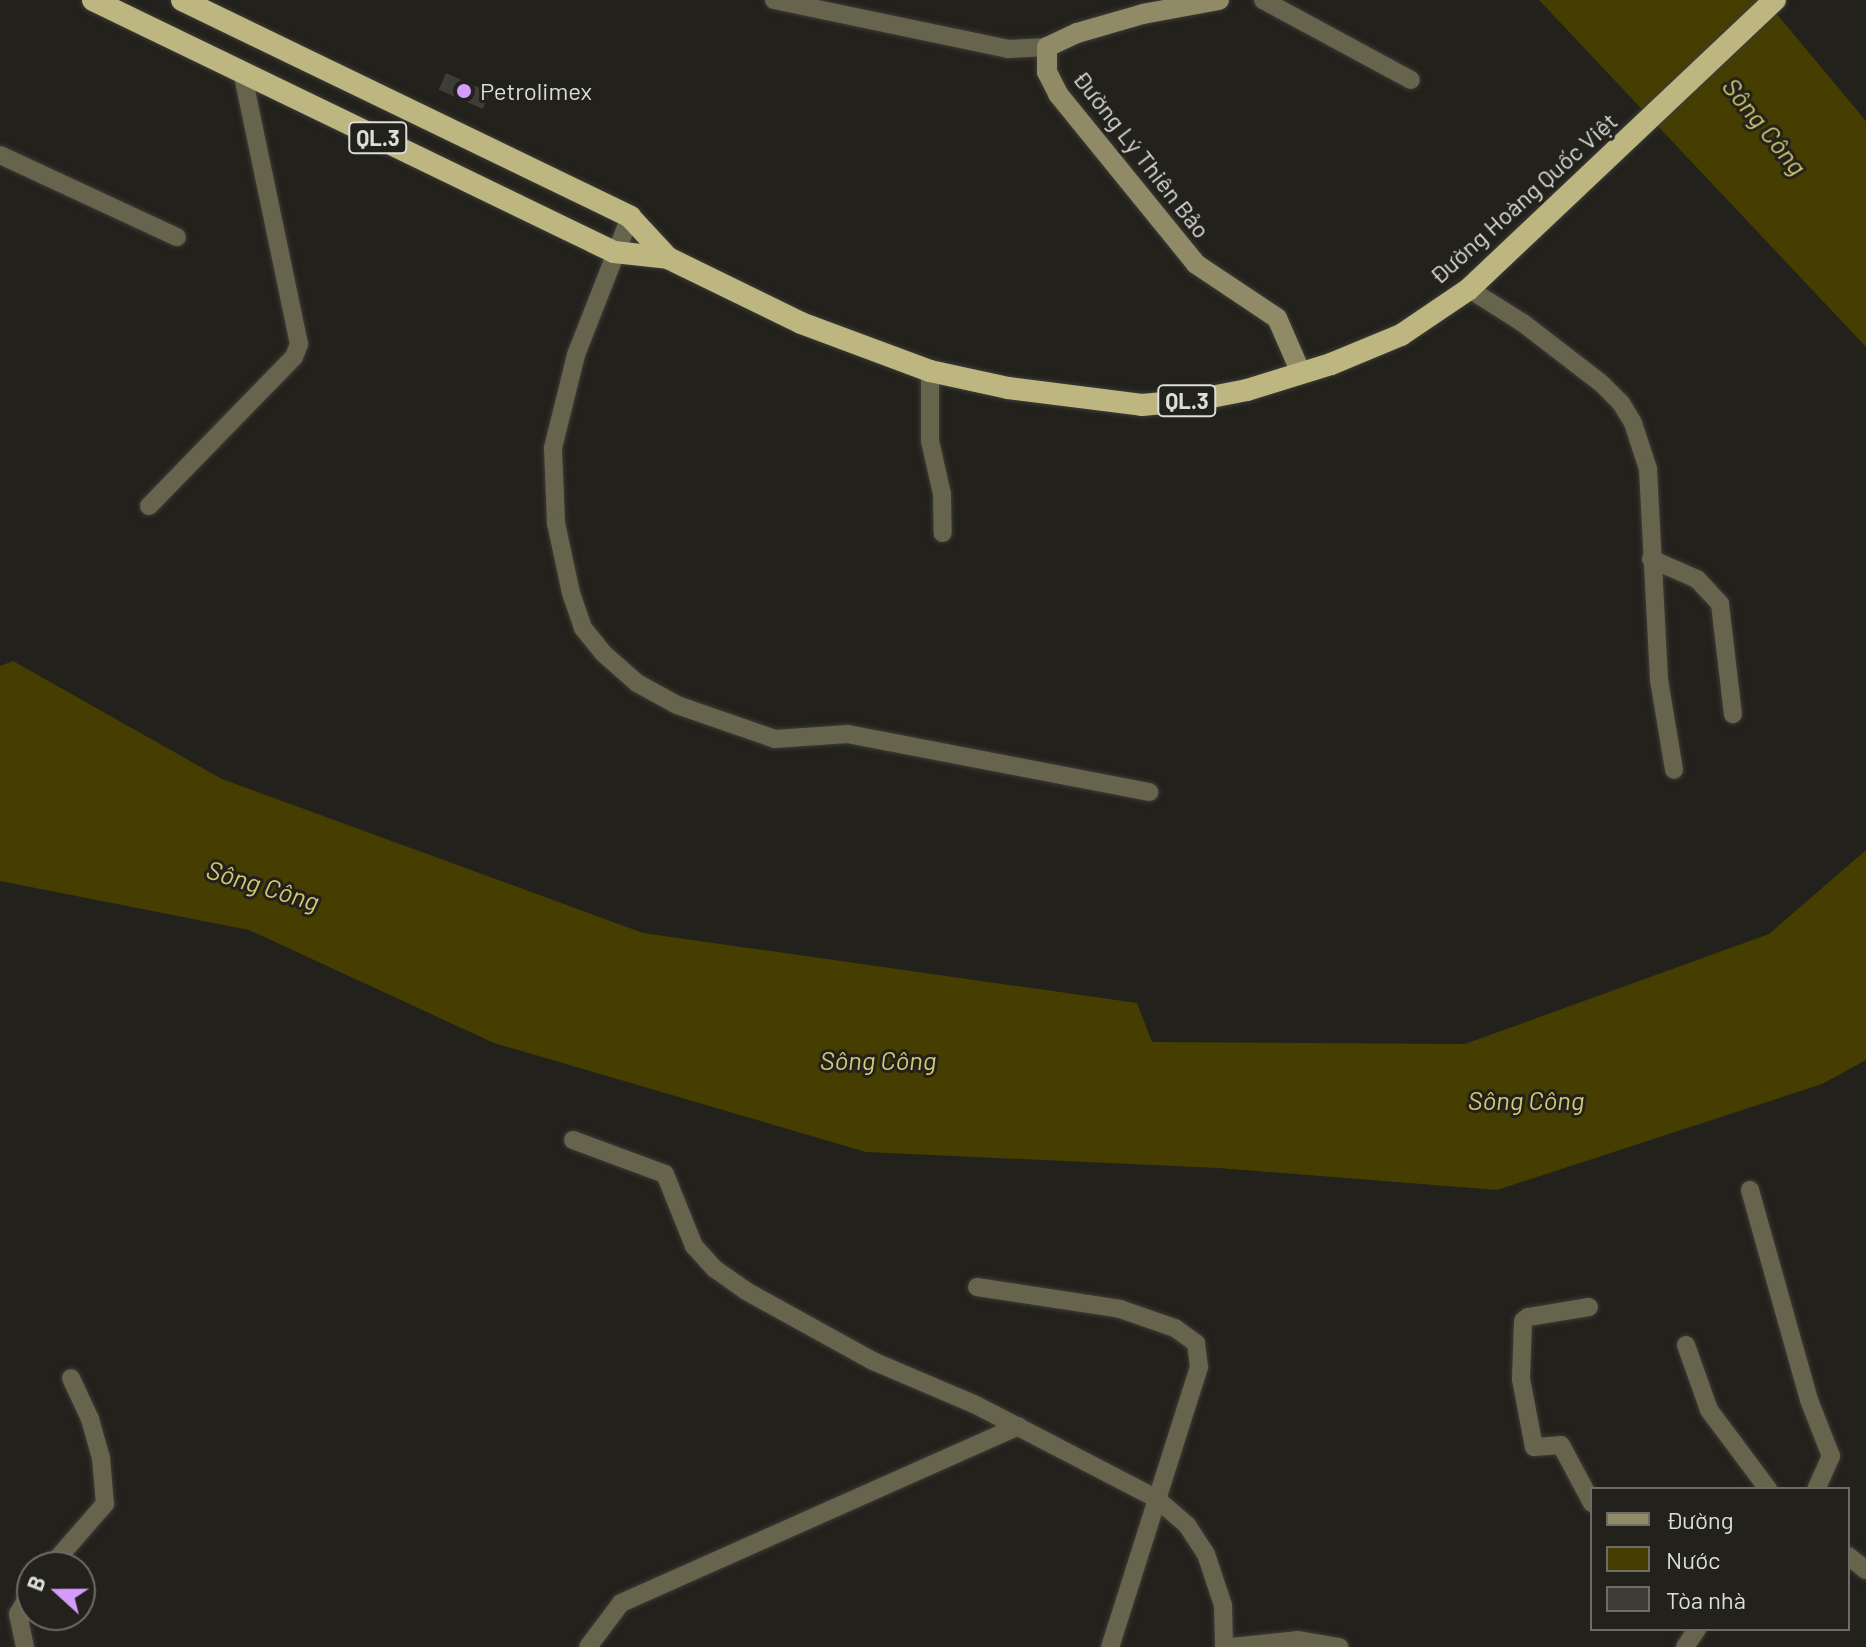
<!DOCTYPE html>
<meta charset="utf-8">
<style>
body{margin:0}
#map{position:relative;width:1866px;height:1647px;overflow:hidden;background:#22211b;font-family:Barlow,sans-serif}
div>[style]{position:absolute}
.water>*{inset:0;background:#463e00}
.building>*{inset:0;background:#3d3d36;transform-origin:0 0}
.roads{filter:drop-shadow(0 0 2px #3c3b36) drop-shadow(0 0 2px #3c3b36)}
.minor>*{height:18px;margin:-9px;padding:0 9px;transform-origin:9px;border-radius:9px;background:#67644d}
.secondary>*{height:20px;margin:-10px;padding:0 10px;transform-origin:10px;border-radius:10px;background:#908b66}
.trunk>*{height:22px;margin:-11px;padding:0 11px;transform-origin:11px;border-radius:11px;background:#bdb680}
.dots>*{width:22px;height:22px;translate:-50% -50%;box-sizing:border-box;border:4px solid #22211b;border-radius:50%}
span{translate:-50% -50%;white-space:nowrap;text-align:center;line-height:1.15;-webkit-text-stroke:6px #22211b;paint-order:stroke}
.shield-label span{padding:2px 6px;background:#22211b;border:2px solid;border-radius:6px;-webkit-text-stroke-width:0}
.shield-label{font-size:22px;color:#ddddd9;font-weight:700}
.poi-label{font-size:24px;color:#ddddd9}
.left{translate:0 -50%;text-align:left}
.street-label{font-size:24px;color:#ddddd9}
.water-label{font-size:26px;color:#d3c772;font-style:italic}
.legend{position:absolute;left:1590px;top:1487px;width:260px;height:144px;box-sizing:border-box;background:#22211b;border:2px solid #6d6c67;margin:0;padding:10px 14px;list-style:none;font-size:24px;color:#ddddd9}
.legend li{display:flex;align-items:center;gap:16px;height:40px}
.legend b{width:40px;border:2px solid #6d6c67}
.north{position:absolute;left:16px;top:1551px;width:80px;height:80px;box-sizing:border-box;background:#22211b;border:2px solid #6d6c67;border-radius:50%;rotate:291deg;font-size:22px;font-weight:700;line-height:32px;text-align:center;color:#ddddd9}
.north::after{content:'';display:block;margin:auto;width:28px;height:36px;background:#d59bfa;clip-path:polygon(50% 0,100% 100%,50% 72%,0 100%)}
</style>
<div id="map">
<div class="water">
<div style="clip-path:polygon(1539px 0,1765px 0,1866px 121px,1866px 347px)"></div>
<div style="clip-path:polygon(13px 661px,222px 779px,643px 933px,1137px 1003px,1152px 1042px,1465px 1044px,1769px 934px,1866px 850px,1866px 1060px,1822px 1084px,1497px 1190px,1218px 1168px,866px 1152px,494px 1043px,249px 930px,0 881px,0 666px)"></div>
</div>
<div class="building">
<div style="left:446px;top:73px;width:48px;height:18px;rotate:24deg"></div>
</div>
<div class="roads">
<div class="minor">
<div style="left:774px;top:0;width:239px;rotate:11.8deg"></div>
<div style="left:1008px;top:49px;width:39px;rotate:-3deg"></div>
<div style="left:1263px;top:0;width:168px;rotate:28.4deg"></div>
<div style="left:0;top:155px;width:195px;rotate:24.9deg"></div>
<div style="left:630px;top:217px;width:148px;rotate:111.4deg"></div>
<div style="left:576px;top:355px;width:96px;rotate:103.9deg"></div>
<div style="left:553px;top:448px;width:75px;rotate:87.7deg"></div>
<div style="left:556px;top:523px;width:72px;rotate:77.9deg"></div>
<div style="left:571px;top:593px;width:37px;rotate:71deg"></div>
<div style="left:583px;top:628px;width:32px;rotate:51deg"></div>
<div style="left:603px;top:653px;width:45px;rotate:41.4deg"></div>
<div style="left:637px;top:683px;width:46px;rotate:28.8deg"></div>
<div style="left:677px;top:705px;width:104px;rotate:19.1deg"></div>
<div style="left:775px;top:739px;width:73px;rotate:-3.9deg"></div>
<div style="left:848px;top:734px;width:307px;rotate:10.9deg"></div>
<div style="left:1469px;top:289px;width:64px;rotate:32.2deg"></div>
<div style="left:1523px;top:323px;width:98px;rotate:37.6deg"></div>
<div style="left:1601px;top:383px;width:28px;rotate:45deg"></div>
<div style="left:1621px;top:403px;width:23px;rotate:59deg"></div>
<div style="left:1633px;top:423px;width:48px;rotate:71.9deg"></div>
<div style="left:1648px;top:469px;width:211px;rotate:87deg"></div>
<div style="left:1659px;top:680px;width:91px;rotate:80.5deg"></div>
<div style="left:930px;top:371px;width:70px;rotate:90deg"></div>
<div style="left:930px;top:441px;width:54px;rotate:77.2deg"></div>
<div style="left:942px;top:494px;width:39px;rotate:89deg"></div>
<div style="left:149px;top:506px;width:208px;rotate:-45.8deg"></div>
<div style="left:294px;top:357px;width:14px;rotate:-69deg"></div>
<div style="left:299px;top:344px;width:278px;rotate:-101.8deg"></div>
<div style="left:1651px;top:559px;width:50px;rotate:23.5deg"></div>
<div style="left:1697px;top:579px;width:34px;rotate:47deg"></div>
<div style="left:1720px;top:604px;width:111px;rotate:83.3deg"></div>
<div style="left:573px;top:1140px;width:98px;rotate:20.3deg"></div>
<div style="left:665px;top:1174px;width:78px;rotate:68.1deg"></div>
<div style="left:694px;top:1246px;width:31px;rotate:48deg"></div>
<div style="left:715px;top:1269px;width:38px;rotate:35deg"></div>
<div style="left:746px;top:1291px;width:145px;rotate:28.9deg"></div>
<div style="left:873px;top:1361px;width:110px;rotate:23.1deg"></div>
<div style="left:974px;top:1404px;width:206px;rotate:27.4deg"></div>
<div style="left:1157px;top:1499px;width:40px;rotate:41deg"></div>
<div style="left:1187px;top:1525px;width:35px;rotate:57deg"></div>
<div style="left:1206px;top:1554px;width:54px;rotate:71.6deg"></div>
<div style="left:1223px;top:1605px;width:42px;rotate:88.6deg"></div>
<div style="left:1750px;top:1190px;width:218px;rotate:74.3deg"></div>
<div style="left:1809px;top:1400px;width:60px;rotate:68.6deg"></div>
<div style="left:1831px;top:1456px;width:36px;rotate:114deg"></div>
<div style="left:977px;top:1287px;width:145px;rotate:8.7deg"></div>
<div style="left:1120px;top:1309px;width:58px;rotate:19.1deg"></div>
<div style="left:1175px;top:1328px;width:26px;rotate:36deg"></div>
<div style="left:1196px;top:1343px;width:24px;rotate:83deg"></div>
<div style="left:1199px;top:1367px;width:294px;rotate:107.6deg"></div>
<div style="left:1589px;top:1307px;width:62px;rotate:170.7deg"></div>
<div style="left:1528px;top:1317px;width:6px;rotate:141deg"></div>
<div style="left:1523px;top:1321px;width:58px;rotate:92deg"></div>
<div style="left:1521px;top:1379px;width:69px;rotate:79.2deg"></div>
<div style="left:1534px;top:1447px;width:27px;rotate:-4deg"></div>
<div style="left:1561px;top:1445px;width:66px;rotate:61.9deg"></div>
<div style="left:1686px;top:1345px;width:69px;rotate:70.5deg"></div>
<div style="left:1709px;top:1410px;width:99px;rotate:53.2deg"></div>
<div style="left:1848px;top:1556px;width:23px;rotate:38deg"></div>
<div style="left:50px;top:1567px;width:84px;rotate:-48.9deg"></div>
<div style="left:105px;top:1504px;width:46px;rotate:-95deg"></div>
<div style="left:101px;top:1458px;width:41px;rotate:-105.8deg"></div>
<div style="left:90px;top:1419px;width:45px;rotate:-114.9deg"></div>
<div style="left:25px;top:1647px;width:34px;rotate:-102deg"></div>
<div style="left:18px;top:1614px;width:28px;rotate:-60deg"></div>
<div style="left:588px;top:1647px;width:55px;rotate:-53.1deg"></div>
<div style="left:621px;top:1603px;width:435px;rotate:-24deg"></div>
<div style="left:1232px;top:1647px;width:65px;rotate:-6.1deg"></div>
<div style="left:1297px;top:1640px;width:43px;rotate:9.5deg"></div>
<div style="left:1685px;top:1647px;width:22px;rotate:-56deg"></div>
</div>
<div class="secondary">
<div style="left:1219px;top:0;width:77px;rotate:169.6deg"></div>
<div style="left:1143px;top:14px;width:69px;rotate:163.9deg"></div>
<div style="left:1077px;top:33px;width:33px;rotate:155deg"></div>
<div style="left:1047px;top:47px;width:25px;rotate:90deg"></div>
<div style="left:1047px;top:72px;width:25px;rotate:63deg"></div>
<div style="left:1058px;top:94px;width:219px;rotate:50.9deg"></div>
<div style="left:1196px;top:264px;width:97px;rotate:33.7deg"></div>
<div style="left:1277px;top:318px;width:60px;rotate:66.4deg"></div>
</div>
<div class="trunk">
<div style="left:93px;top:0;width:579px;rotate:25.81deg"></div>
<div style="left:614px;top:252px;width:54px;rotate:6.3deg"></div>
<div style="left:668px;top:258px;width:148px;rotate:26deg"></div>
<div style="left:801px;top:323px;width:138px;rotate:20.4deg"></div>
<div style="left:930px;top:371px;width:80px;rotate:12.3deg"></div>
<div style="left:1008px;top:388px;width:135px;rotate:7.2deg"></div>
<div style="left:1142px;top:405px;width:54px;rotate:-5.3deg"></div>
<div style="left:1196px;top:400px;width:52px;rotate:-11.1deg"></div>
<div style="left:1247px;top:390px;width:88px;rotate:-17.2deg"></div>
<div style="left:1331px;top:364px;width:76px;rotate:-22.5deg"></div>
<div style="left:1401px;top:335px;width:82px;rotate:-34.1deg"></div>
<div style="left:1469px;top:289px;width:421px;rotate:-43.4deg"></div>
<div style="left:182px;top:0;width:498px;rotate:25.8deg"></div>
<div style="left:630px;top:217px;width:56px;rotate:47.2deg"></div>
</div>
</div>
<div class="dots">
<div style="left:464px;top:91px;background:#d59bfa"></div>
</div>
<div class="shield-label">
<span style="left:378px;top:138px">QL.3</span>
<span style="left:1187px;top:401px">QL.3</span>
</div>
<div class="poi-label">
<span class="left" style="left:480px;top:91px">Petrolimex</span>
</div>
<div class="street-label">
<span style="left:1142px;top:154px;rotate:52deg">Đường Lý Thiên Bảo</span>
<span style="left:1523px;top:198px;rotate:-42deg">Đường Hoàng Quốc Việt</span>
</div>
<div class="water-label">
<span style="left:1765px;top:126px;rotate:51deg">Sông Công</span>
<span style="left:263px;top:885px;rotate:17deg">Sông Công</span>
<span style="left:878px;top:1060px">Sông Công</span>
<span style="left:1526px;top:1100px">Sông Công</span>
</div>
<ul class="legend">
<li><b style="height:10px;background:#908b66"></b>Đường</li>
<li><b style="height:22px;background:#463e00"></b>Nước</li>
<li><b style="height:22px;background:#3d3d36"></b>Tòa nhà</li>
</ul>
<div class="north">B</div>
</div>
